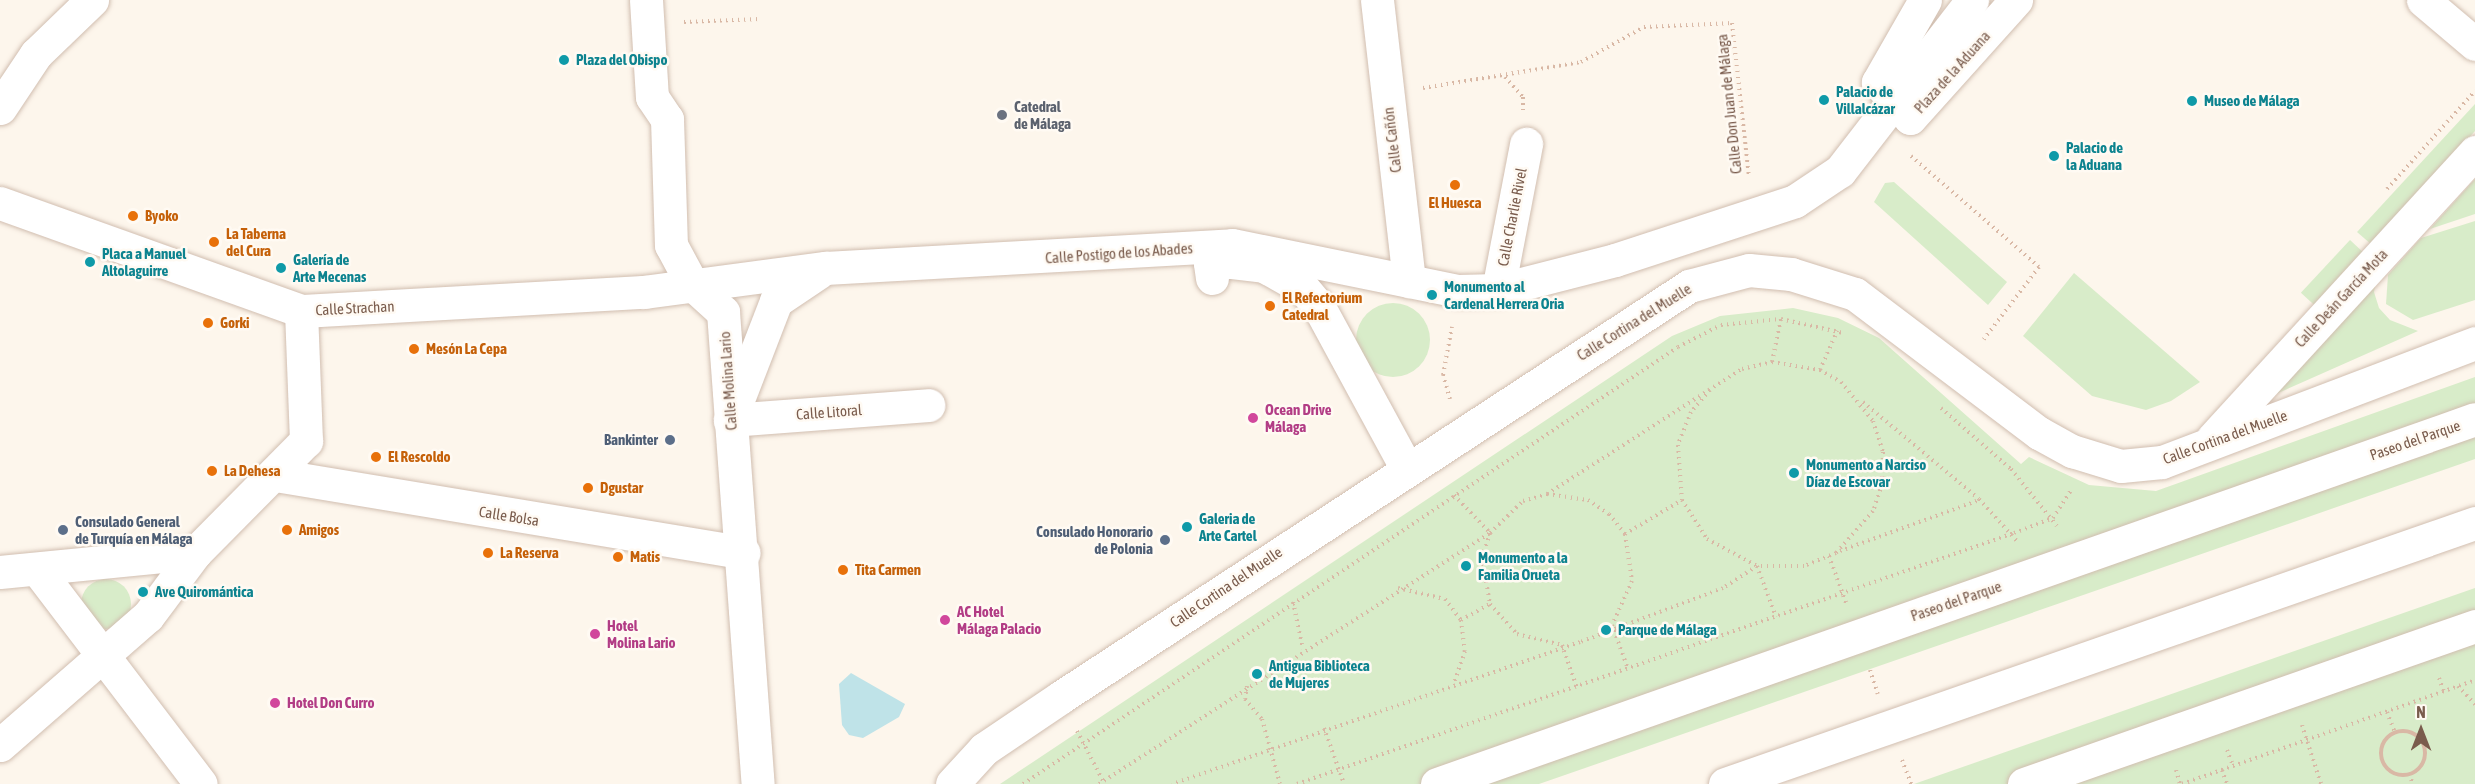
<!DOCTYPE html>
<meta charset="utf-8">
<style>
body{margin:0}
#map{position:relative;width:2475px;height:784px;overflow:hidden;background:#fdf6ec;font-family:"Asap Condensed",sans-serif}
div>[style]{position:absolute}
.green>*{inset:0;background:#d8ecc9;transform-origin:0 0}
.round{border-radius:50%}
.water>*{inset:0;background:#bfe3e8}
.path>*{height:4px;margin-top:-2px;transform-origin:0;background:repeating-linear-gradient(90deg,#d9b8a5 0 1.5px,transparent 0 6px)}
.path>.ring{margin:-2px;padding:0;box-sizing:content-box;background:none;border:4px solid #d9b8a5;border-radius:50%}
.roads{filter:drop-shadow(0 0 2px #d1beb0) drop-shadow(0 0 2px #d1beb0)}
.minor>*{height:33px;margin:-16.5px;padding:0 16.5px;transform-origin:16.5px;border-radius:16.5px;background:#fff}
.dots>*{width:16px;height:16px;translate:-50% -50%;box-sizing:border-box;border:3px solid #fffaf3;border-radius:50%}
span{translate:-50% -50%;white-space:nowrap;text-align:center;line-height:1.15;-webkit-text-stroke:5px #fffaf3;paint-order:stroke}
.culture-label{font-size:15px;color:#0d838f;font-weight:700}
.left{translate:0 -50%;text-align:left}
.street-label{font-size:15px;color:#7a5c4d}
.worship-label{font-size:15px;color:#5b616d;font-weight:700}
.food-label{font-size:15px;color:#c56008;font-weight:700}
.hotel-label{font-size:15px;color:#b23c85;font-weight:700}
.service-label{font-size:15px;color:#4e5e75;font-weight:700}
.right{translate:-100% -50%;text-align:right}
.north{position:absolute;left:2391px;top:700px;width:60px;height:60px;-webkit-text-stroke:4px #fffaf3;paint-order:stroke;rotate:0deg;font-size:16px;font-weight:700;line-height:24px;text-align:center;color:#7a5c4d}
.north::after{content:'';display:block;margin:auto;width:21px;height:27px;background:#7a5c4d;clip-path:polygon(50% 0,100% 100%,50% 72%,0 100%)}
</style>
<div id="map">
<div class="green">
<div style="clip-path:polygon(2475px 104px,2475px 131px,2372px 245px,2357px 232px)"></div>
<div style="clip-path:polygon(2475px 179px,2475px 214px,2430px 229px)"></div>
<div style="clip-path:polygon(1894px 182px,2007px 282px,1988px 305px,1874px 202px,1885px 183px)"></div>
<div style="clip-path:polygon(2475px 221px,2475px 300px,2413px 320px,2386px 304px,2388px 275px,2421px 238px)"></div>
<div style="left:2350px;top:240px;width:19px;height:72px;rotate:43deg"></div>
<div style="clip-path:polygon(2074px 273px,2200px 382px,2171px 401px,2146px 410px,2092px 396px,2023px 336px)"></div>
<div style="clip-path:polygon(2377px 275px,2374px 292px,2379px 308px,2390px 320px,2418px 331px,2276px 394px)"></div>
<div class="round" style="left:1356px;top:303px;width:74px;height:74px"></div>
<div style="clip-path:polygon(1793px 308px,1838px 318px,1879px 338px,2021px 464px,2029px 457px,2089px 485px,2156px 491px,2475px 377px,2475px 459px,1539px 784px,1000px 784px,1672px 336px,1720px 316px)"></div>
<div class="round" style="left:81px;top:579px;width:50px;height:50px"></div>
<div style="clip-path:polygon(2475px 588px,2475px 784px,1914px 784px)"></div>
</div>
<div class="water">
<div style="clip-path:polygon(851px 673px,905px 704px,899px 717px,863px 738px,849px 735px,842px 725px,839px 684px)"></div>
</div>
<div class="path">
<div style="left:684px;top:22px;width:75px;rotate:-2.3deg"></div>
<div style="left:1505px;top:77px;width:27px;rotate:48deg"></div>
<div style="left:1523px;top:97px;width:13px;rotate:90deg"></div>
<div style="left:1423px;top:88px;width:160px;rotate:-9.3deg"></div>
<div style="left:1581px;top:62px;width:72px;rotate:-29.1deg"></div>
<div style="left:1644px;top:27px;width:88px;rotate:-2.6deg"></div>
<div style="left:1732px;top:23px;width:155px;rotate:83.7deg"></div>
<div style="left:1911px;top:156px;width:169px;rotate:40.9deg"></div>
<div style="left:2039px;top:267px;width:91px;rotate:127.4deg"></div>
<div style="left:2387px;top:189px;width:132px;rotate:-48.1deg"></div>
<div style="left:1772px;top:362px;width:44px;rotate:-78.2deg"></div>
<div style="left:1820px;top:370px;width:43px;rotate:-66.4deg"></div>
<div style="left:1710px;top:390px;width:29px;rotate:131deg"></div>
<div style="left:1691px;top:412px;width:35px;rotate:112deg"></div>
<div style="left:1678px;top:445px;width:55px;rotate:85.8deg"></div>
<div style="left:1682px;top:500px;width:46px;rotate:57.3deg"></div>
<div style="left:1707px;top:539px;width:57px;rotate:28.4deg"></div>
<div style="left:1757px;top:566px;width:54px;rotate:69.6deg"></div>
<div style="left:1450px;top:399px;width:25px;rotate:-106deg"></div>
<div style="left:1443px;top:375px;width:49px;rotate:-79.4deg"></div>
<div style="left:1863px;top:402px;width:151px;rotate:39.9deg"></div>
<div style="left:1979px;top:499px;width:57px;rotate:47.9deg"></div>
<div style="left:1941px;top:408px;width:93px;rotate:41.1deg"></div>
<div style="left:2011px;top:469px;width:73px;rotate:51.1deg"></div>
<div style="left:1547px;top:494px;width:41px;rotate:8.3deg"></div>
<div style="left:1588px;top:500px;width:25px;rotate:34deg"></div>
<div style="left:1609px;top:514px;width:26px;rotate:51deg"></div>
<div style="left:1625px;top:534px;width:48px;rotate:81.5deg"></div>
<div style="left:1632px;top:581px;width:48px;rotate:114.4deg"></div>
<div style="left:1612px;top:625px;width:47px;rotate:70deg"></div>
<div style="left:1454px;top:495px;width:52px;rotate:46.5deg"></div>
<div style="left:1490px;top:533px;width:26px;rotate:108deg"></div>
<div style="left:1482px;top:558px;width:47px;rotate:80.1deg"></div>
<div style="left:1490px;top:604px;width:40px;rotate:48deg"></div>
<div style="left:1517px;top:634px;width:46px;rotate:13.7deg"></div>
<div style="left:1562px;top:645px;width:46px;rotate:70.8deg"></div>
<div style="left:1625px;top:534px;width:66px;rotate:-30.8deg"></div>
<div style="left:1840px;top:551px;width:148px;rotate:-20.1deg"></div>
<div style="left:1829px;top:556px;width:50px;rotate:70.1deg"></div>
<div style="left:1398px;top:588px;width:48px;rotate:13.2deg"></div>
<div style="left:1445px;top:599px;width:26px;rotate:53deg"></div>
<div style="left:1461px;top:620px;width:31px;rotate:83deg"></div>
<div style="left:1465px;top:651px;width:34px;rotate:109deg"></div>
<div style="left:1293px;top:602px;width:48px;rotate:78deg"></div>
<div style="left:1461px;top:620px;width:33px;rotate:-29deg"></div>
<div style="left:1870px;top:670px;width:25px;rotate:72deg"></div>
<div style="left:2439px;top:678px;width:15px;rotate:70deg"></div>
<div style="left:1247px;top:686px;width:13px;rotate:99deg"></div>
<div style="left:1245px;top:699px;width:26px;rotate:50deg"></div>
<div style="left:1262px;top:719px;width:67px;rotate:74.5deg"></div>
<div style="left:2458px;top:686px;width:25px;rotate:47deg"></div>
<div style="left:2387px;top:712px;width:22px;rotate:69deg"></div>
<div style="left:2302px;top:725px;width:62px;rotate:72.1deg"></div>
<div style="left:1324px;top:728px;width:59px;rotate:70.3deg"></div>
<div style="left:1077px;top:731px;width:56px;rotate:62.5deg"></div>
<div class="ring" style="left:2381px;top:731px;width:40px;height:40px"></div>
<div style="left:2227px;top:750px;width:17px;rotate:69deg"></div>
<div style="left:1902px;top:760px;width:26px;rotate:69deg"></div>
<div style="left:2176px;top:770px;width:15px;rotate:74deg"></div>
<div style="left:2222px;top:770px;width:15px;rotate:70deg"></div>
<div style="left:2409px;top:774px;width:11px;rotate:68deg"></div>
<div style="left:1023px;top:784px;width:787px;rotate:-33.71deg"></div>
<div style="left:1678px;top:347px;width:48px;rotate:-27.1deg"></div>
<div style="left:1721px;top:325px;width:60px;rotate:-5.7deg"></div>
<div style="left:1781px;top:319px;width:64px;rotate:12.7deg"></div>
<div style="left:1099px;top:784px;width:465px;rotate:-32.7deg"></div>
<div style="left:1490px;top:533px;width:46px;rotate:-44.1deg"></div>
<div style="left:1523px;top:501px;width:25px;rotate:-16deg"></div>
<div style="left:1547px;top:494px;width:232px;rotate:-32.7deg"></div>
<div style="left:1742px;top:369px;width:31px;rotate:-13deg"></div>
<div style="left:1772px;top:362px;width:49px;rotate:9.5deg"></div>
<div style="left:1820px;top:370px;width:24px;rotate:30deg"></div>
<div style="left:1841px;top:382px;width:50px;rotate:50.6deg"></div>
<div style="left:1873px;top:421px;width:33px;rotate:72deg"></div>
<div style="left:1883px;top:452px;width:32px;rotate:92deg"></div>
<div style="left:1882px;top:484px;width:28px;rotate:108deg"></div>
<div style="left:1873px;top:511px;width:56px;rotate:131.4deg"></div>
<div style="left:1836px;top:553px;width:35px;rotate:158deg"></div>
<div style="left:1804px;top:566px;width:47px;rotate:180deg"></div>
<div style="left:1757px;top:566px;width:40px;rotate:147.1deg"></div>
<div style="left:1723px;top:588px;width:153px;rotate:159.3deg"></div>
<div style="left:1580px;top:642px;width:432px;rotate:160.8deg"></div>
<div style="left:1297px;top:784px;width:760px;rotate:-19.29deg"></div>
<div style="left:2014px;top:533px;width:42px;rotate:-21deg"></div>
<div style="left:2053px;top:518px;width:35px;rotate:-57deg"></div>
<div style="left:2182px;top:784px;width:311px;rotate:-19.5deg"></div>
</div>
<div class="roads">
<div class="minor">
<div style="left:646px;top:0;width:97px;rotate:86.5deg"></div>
<div style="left:652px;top:97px;width:27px;rotate:56deg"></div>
<div style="left:667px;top:119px;width:126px;rotate:88.2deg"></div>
<div style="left:671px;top:245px;width:44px;rotate:61.7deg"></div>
<div style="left:692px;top:284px;width:42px;rotate:42.1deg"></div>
<div style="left:723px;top:312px;width:473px;rotate:85.8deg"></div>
<div style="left:1377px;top:0;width:283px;rotate:83.5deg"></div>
<div style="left:1925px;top:0;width:95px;rotate:119.8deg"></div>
<div style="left:1878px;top:82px;width:48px;rotate:48.4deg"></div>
<div style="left:1910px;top:118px;width:159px;rotate:-48.1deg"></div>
<div style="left:2423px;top:0;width:68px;rotate:40.2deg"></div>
<div style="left:0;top:108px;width:65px;rotate:-56.3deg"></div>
<div style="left:36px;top:54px;width:78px;rotate:-44deg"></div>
<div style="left:0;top:203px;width:320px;rotate:19.7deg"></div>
<div style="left:301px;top:311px;width:344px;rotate:-3.2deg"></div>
<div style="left:644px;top:292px;width:183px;rotate:-7.6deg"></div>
<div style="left:825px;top:268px;width:408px;rotate:-3.2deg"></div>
<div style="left:1232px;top:245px;width:231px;rotate:11.5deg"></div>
<div style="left:1458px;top:291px;width:40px;rotate:-1.4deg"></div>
<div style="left:1498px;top:290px;width:121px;rotate:-14.4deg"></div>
<div style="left:1615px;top:260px;width:189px;rotate:-18.1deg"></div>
<div style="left:1795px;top:201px;width:54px;rotate:-33.7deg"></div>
<div style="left:1840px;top:171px;width:216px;rotate:-52.3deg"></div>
<div style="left:819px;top:272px;width:52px;rotate:146deg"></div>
<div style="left:776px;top:301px;width:128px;rotate:111.1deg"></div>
<div style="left:730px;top:420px;width:199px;rotate:-4.3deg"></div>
<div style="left:1212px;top:278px;width:15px;rotate:-98deg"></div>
<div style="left:1210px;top:263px;width:22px;rotate:-3deg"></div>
<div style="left:1232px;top:262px;width:32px;rotate:7deg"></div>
<div style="left:1264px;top:266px;width:45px;rotate:29.4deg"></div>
<div style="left:1303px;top:288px;width:25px;rotate:50deg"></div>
<div style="left:1319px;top:307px;width:182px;rotate:61.5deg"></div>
<div style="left:1498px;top:290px;width:149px;rotate:-79.1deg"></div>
<div style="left:2213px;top:438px;width:388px;rotate:-47.5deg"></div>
<div style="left:275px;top:475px;width:475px;rotate:9.4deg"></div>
<div style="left:37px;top:569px;width:270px;rotate:52.7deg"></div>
<div style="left:0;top:572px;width:196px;rotate:-5.6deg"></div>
<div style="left:0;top:745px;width:196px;rotate:-41.1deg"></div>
<div style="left:148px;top:616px;width:79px;rotate:-53.3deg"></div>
<div style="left:195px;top:553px;width:158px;rotate:-45.3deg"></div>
<div style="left:306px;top:441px;width:130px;rotate:-92.2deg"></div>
<div style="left:952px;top:784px;width:47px;rotate:-47.6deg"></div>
<div style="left:984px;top:749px;width:93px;rotate:-34deg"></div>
<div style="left:1061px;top:697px;width:751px;rotate:-33.2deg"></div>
<div style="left:1689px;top:286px;width:62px;rotate:-14.9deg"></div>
<div style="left:1749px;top:270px;width:42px;rotate:5.4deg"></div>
<div style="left:1791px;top:274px;width:67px;rotate:17.4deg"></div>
<div style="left:1855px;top:294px;width:231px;rotate:37.1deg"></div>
<div style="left:2039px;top:433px;width:38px;rotate:29deg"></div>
<div style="left:2072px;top:451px;width:51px;rotate:17deg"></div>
<div style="left:2121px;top:466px;width:41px;rotate:-5.6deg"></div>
<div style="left:2162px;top:462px;width:335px;rotate:-20.8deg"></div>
<div style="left:1437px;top:784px;width:1100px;rotate:-19.37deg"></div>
<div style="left:1725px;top:784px;width:794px;rotate:-19.19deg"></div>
<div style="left:2024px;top:784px;width:478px;rotate:-19.3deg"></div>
</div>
</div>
<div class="dots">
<div style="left:564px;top:60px;background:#0f9aa8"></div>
<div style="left:1824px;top:100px;background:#0f9aa8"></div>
<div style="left:2192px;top:101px;background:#0f9aa8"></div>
<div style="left:1002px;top:115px;background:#6b7280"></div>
<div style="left:2054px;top:156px;background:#0f9aa8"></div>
<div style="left:1455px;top:185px;background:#e8710a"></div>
<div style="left:133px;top:216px;background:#e8710a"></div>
<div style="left:214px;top:242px;background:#e8710a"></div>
<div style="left:90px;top:262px;background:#0f9aa8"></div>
<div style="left:281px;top:268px;background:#0f9aa8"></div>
<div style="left:1432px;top:295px;background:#0f9aa8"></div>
<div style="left:1270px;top:306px;background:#e8710a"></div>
<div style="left:208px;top:323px;background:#e8710a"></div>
<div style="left:414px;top:349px;background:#e8710a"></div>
<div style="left:1253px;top:418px;background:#d1479c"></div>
<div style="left:670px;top:440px;background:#5c6f8a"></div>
<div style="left:376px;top:457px;background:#e8710a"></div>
<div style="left:212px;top:471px;background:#e8710a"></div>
<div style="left:1794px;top:473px;background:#0f9aa8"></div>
<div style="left:588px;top:488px;background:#e8710a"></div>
<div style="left:1187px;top:527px;background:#0f9aa8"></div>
<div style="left:63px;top:530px;background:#5c6f8a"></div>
<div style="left:287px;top:530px;background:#e8710a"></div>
<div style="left:1165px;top:540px;background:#5c6f8a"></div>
<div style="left:488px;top:553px;background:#e8710a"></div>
<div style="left:618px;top:557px;background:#e8710a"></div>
<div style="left:1466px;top:566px;background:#0f9aa8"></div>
<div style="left:843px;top:570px;background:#e8710a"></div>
<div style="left:143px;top:592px;background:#0f9aa8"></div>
<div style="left:945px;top:620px;background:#d1479c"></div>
<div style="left:1606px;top:630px;background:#0f9aa8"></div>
<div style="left:595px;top:634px;background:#d1479c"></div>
<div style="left:1257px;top:674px;background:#0f9aa8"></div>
<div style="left:275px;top:703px;background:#d1479c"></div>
</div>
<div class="culture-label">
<span class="left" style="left:576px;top:60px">Plaza del Obispo</span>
<span class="left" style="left:1836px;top:100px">Palacio de<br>Villalcázar</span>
<span class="left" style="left:2204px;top:101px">Museo de Málaga</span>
<span class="left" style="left:2066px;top:156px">Palacio de<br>la Aduana</span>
<span class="left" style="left:102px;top:262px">Placa a Manuel<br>Altolaguirre</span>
<span class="left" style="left:293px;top:268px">Galería de<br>Arte Mecenas</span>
<span class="left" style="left:1444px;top:295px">Monumento al<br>Cardenal Herrera Oria</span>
<span class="left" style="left:1806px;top:473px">Monumento a Narciso<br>Díaz de Escovar</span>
<span class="left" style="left:1199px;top:527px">Galeria de<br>Arte Cartel</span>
<span class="left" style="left:1478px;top:566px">Monumento a la<br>Familia Orueta</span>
<span class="left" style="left:155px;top:592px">Ave Quiromántica</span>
<span class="left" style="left:1618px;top:630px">Parque de Málaga</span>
<span class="left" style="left:1269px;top:674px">Antigua Biblioteca<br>de Mujeres</span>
</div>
<div class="street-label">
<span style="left:1952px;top:72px;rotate:-48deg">Plaza de la Aduana</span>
<span style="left:1729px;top:104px;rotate:-96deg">Calle Don Juan de Málaga</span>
<span style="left:1392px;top:140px;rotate:-97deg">Calle Cañón</span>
<span style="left:1512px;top:217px;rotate:-79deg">Calle Charlie Rivel</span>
<span style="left:1119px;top:253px;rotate:-4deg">Calle Postigo de los Abades</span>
<span style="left:2341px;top:298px;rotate:-47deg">Calle Deán García Mota</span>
<span style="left:355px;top:308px;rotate:-3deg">Calle Strachan</span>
<span style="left:1634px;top:322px;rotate:-32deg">Calle Cortina del Muelle</span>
<span style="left:728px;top:381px;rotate:-94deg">Calle Molina Lario</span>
<span style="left:829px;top:412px;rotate:-4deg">Calle Litoral</span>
<span style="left:2225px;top:437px;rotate:-20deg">Calle Cortina del Muelle</span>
<span style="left:2415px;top:440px;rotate:-19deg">Paseo del Parque</span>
<span style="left:509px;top:516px;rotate:9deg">Calle Bolsa</span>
<span style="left:1226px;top:587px;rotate:-34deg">Calle Cortina del Muelle</span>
<span style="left:1956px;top:601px;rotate:-19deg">Paseo del Parque</span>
</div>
<div class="worship-label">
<span class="left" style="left:1014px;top:115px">Catedral<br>de Málaga</span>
</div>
<div class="food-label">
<span style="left:1455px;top:203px">El Huesca</span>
<span class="left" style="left:145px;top:216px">Byoko</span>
<span class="left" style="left:226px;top:242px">La Taberna<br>del Cura</span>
<span class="left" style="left:1282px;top:306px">El Refectorium<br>Catedral</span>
<span class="left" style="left:220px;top:323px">Gorki</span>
<span class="left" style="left:426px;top:349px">Mesón La Cepa</span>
<span class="left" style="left:388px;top:457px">El Rescoldo</span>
<span class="left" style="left:224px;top:471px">La Dehesa</span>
<span class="left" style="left:600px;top:488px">Dgustar</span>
<span class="left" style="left:299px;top:530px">Amigos</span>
<span class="left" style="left:500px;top:553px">La Reserva</span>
<span class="left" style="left:630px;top:557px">Matis</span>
<span class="left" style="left:855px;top:570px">Tita Carmen</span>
</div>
<div class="hotel-label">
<span class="left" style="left:1265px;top:418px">Ocean Drive<br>Málaga</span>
<span class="left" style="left:957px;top:620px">AC Hotel<br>Málaga Palacio</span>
<span class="left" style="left:607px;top:634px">Hotel<br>Molina Lario</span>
<span class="left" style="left:287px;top:703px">Hotel Don Curro</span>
</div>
<div class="service-label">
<span class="right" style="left:658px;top:440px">Bankinter</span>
<span class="left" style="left:75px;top:530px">Consulado General<br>de Turquía en Málaga</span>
<span class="right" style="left:1153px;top:540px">Consulado Honorario<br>de Polonia</span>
</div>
<div class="north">N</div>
</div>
